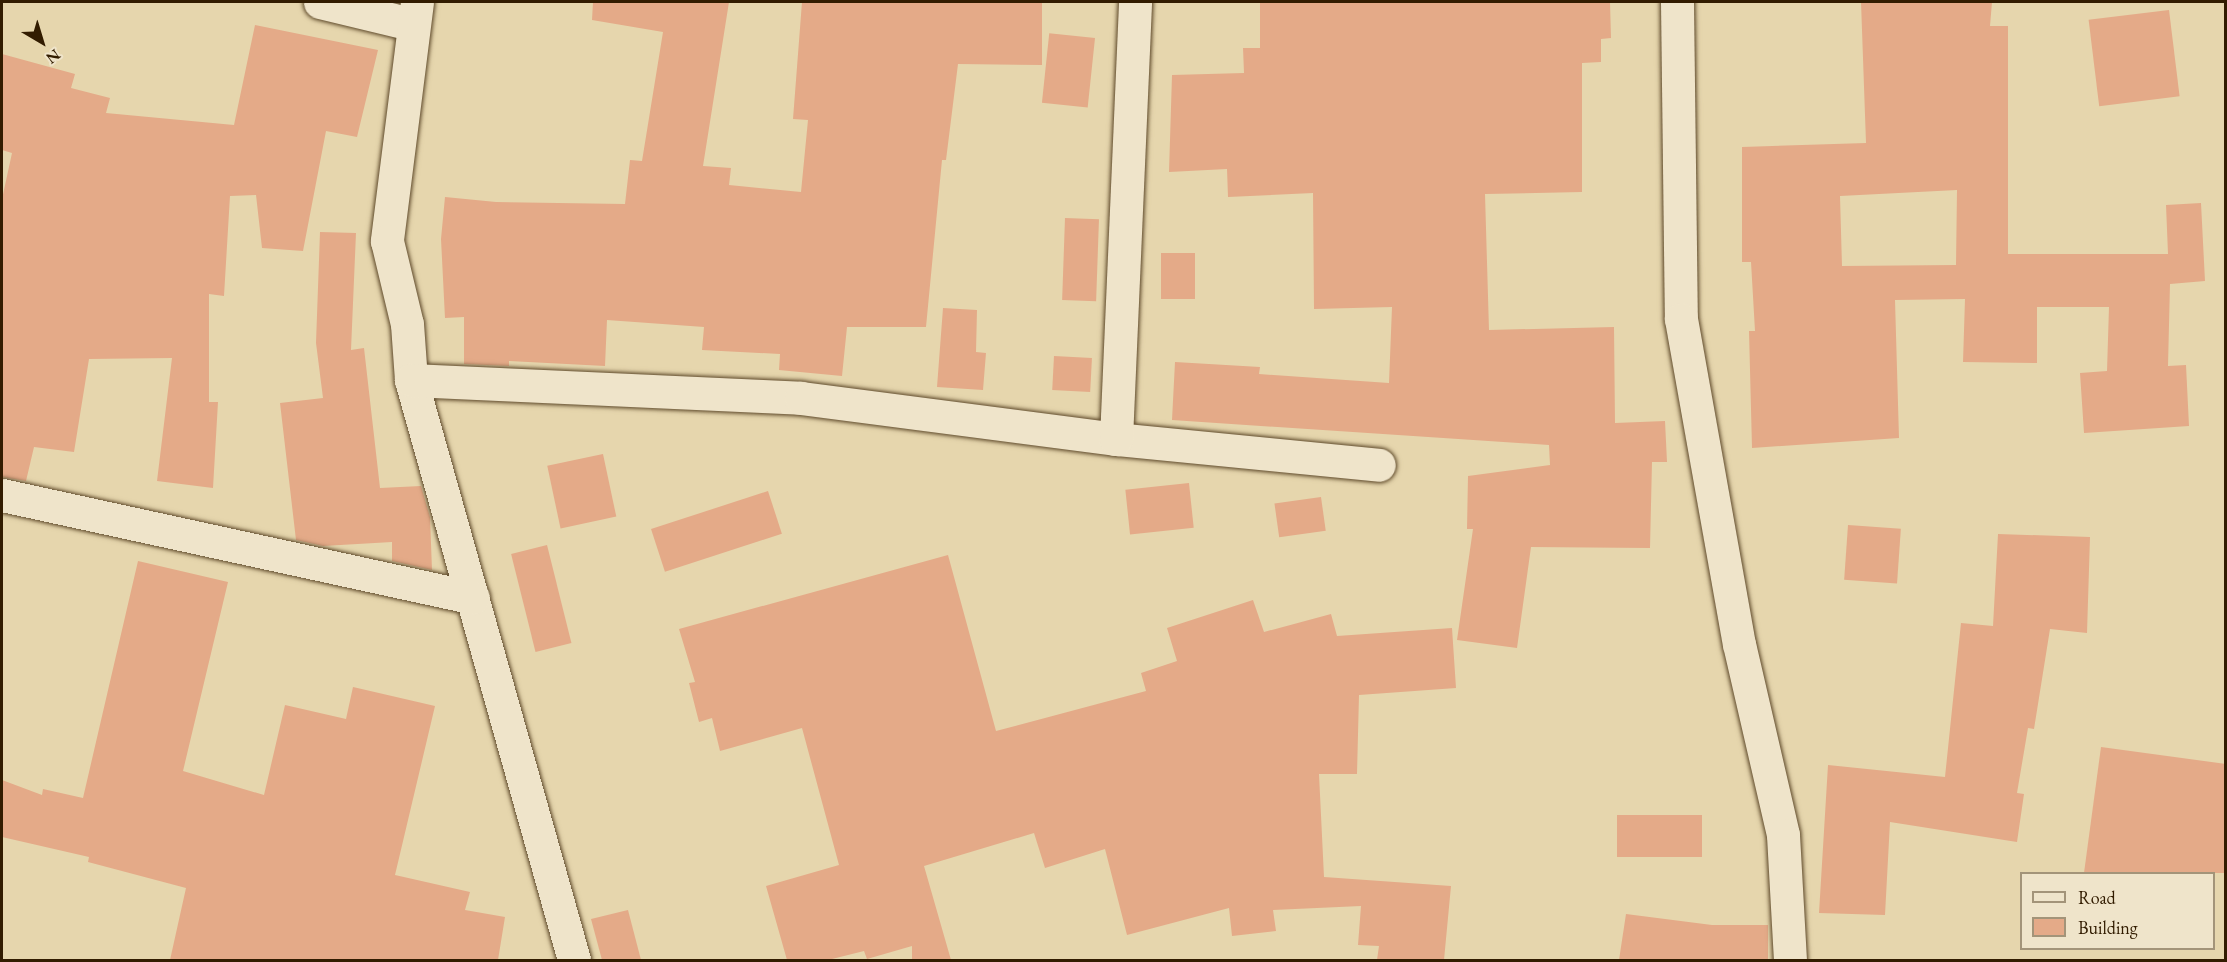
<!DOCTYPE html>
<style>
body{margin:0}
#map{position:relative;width:2227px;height:962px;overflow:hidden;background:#e6d6ad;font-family:"EB Garamond",serif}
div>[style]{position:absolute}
.building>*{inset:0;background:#e4aa88;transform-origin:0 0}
.roads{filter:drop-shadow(0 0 2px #5f4a2b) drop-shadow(0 0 2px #5f4a2b)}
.street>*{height:33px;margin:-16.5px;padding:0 16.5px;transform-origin:16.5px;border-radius:16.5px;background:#efe4ca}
span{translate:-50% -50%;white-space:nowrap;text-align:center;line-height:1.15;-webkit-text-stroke:6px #efe4ca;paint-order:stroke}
.frame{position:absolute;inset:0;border:3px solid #321c00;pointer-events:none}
.legend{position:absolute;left:2020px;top:872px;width:195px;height:78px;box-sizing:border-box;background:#efe4ca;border:2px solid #a39479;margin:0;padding:8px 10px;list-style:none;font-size:18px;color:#321c00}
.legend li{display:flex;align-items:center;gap:12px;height:30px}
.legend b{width:30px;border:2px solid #a39479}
.north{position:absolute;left:12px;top:12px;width:60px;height:60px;-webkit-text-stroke:4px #efe4ca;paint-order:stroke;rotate:142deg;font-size:16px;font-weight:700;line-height:24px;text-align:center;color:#321c00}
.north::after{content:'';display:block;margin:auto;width:21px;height:27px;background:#321c00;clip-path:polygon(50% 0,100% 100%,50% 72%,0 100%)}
</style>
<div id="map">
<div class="building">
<div style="clip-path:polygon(593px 2px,729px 2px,703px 166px,731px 168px,729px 185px,801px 192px,808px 120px,793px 119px,802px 2px,1042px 2px,1042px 65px,958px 64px,946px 160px,942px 160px,926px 327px,847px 327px,842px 376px,779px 370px,780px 354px,702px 350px,704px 327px,607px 320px,605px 366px,509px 361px,509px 366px,464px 364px,464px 317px,445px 318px,441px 239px,445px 197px,496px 202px,625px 204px,630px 160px,642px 161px,663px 32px,592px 20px)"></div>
<div style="clip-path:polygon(1260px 2px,1610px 2px,1611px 38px,1601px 39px,1601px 62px,1582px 63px,1582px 192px,1485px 194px,1489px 330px,1614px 327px,1615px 423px,1665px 421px,1667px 462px,1652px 462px,1650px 548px,1531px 547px,1517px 648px,1457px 640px,1473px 529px,1467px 529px,1468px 476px,1550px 465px,1549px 445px,1172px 420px,1175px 362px,1260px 367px,1259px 374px,1389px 383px,1392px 307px,1314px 309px,1313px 193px,1228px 197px,1227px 169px,1169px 172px,1172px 75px,1244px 73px,1243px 48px,1260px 48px)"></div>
<div style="clip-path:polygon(evenodd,1861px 2px,1992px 2px,1990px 26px,2008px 26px,2008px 254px,2168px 254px,2166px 205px,2201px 203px,2205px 281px,2170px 284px,2168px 366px,2186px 365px,2189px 426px,2084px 433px,2080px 373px,2107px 371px,2109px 307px,2037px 307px,2037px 363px,1963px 362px,1965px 299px,1895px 300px,1899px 438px,1752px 448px,1749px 331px,1755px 331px,1751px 262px,1742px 262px,1742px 147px,1866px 143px,1861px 2px,1957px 190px,1956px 265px,1842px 266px,1840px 196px,1957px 190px)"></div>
<div style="left:2169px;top:10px;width:87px;height:81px;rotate:83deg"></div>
<div style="clip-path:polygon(255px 25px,378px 50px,357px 137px,326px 131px,303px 251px,262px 248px,256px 195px,230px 196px,224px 296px,209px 294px,209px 402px,218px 402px,213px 488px,157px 481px,172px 358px,89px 359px,74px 452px,34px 447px,26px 481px,2px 477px,2px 199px,12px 153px,2px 150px,2px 54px,75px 74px,71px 88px,110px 98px,106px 113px,234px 125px)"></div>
<div style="left:1095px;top:38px;width:70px;height:46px;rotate:96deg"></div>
<div style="left:1065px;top:218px;width:34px;height:82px;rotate:2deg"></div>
<div style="clip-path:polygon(320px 232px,356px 233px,351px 350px,364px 348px,380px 488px,421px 486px,430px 517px,432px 570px,392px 561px,392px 542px,323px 546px,296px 540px,280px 403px,323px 398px,316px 343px)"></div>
<div style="left:1161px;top:253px;width:34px;height:46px"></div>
<div style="clip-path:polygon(943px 308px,977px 310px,976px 352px,986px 353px,983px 390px,937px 387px)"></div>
<div style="left:1054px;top:356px;width:38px;height:34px;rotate:3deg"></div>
<div style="left:603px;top:454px;width:64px;height:57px;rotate:78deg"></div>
<div style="left:1189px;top:483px;width:45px;height:64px;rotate:84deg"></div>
<div style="left:768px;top:491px;width:45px;height:123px;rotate:72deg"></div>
<div style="left:1321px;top:497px;width:34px;height:47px;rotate:82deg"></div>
<div style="left:1848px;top:525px;width:53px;height:55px;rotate:4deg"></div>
<div style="clip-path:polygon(1998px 534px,2090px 537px,2087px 633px,2050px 629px,2034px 729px,2028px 728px,2017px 793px,2024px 794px,2017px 842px,1890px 822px,1885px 915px,1819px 913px,1828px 765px,1945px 777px,1961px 623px,1993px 626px)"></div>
<div style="left:547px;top:545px;width:101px;height:37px;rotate:76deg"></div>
<div style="clip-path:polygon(948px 555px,996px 731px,1146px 691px,1141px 673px,1177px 661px,1167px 628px,1253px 600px,1264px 632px,1331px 614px,1337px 636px,1452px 628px,1456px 688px,1359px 695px,1357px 774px,1319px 774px,1324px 877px,1451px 886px,1444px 960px,1377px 960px,1379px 946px,1358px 945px,1361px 906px,1273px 910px,1276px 931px,1232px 936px,1229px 908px,1127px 935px,1105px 849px,1045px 868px,1034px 833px,924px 866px,951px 960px,912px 960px,912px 946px,867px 959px,864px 951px,828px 960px,787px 960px,766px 886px,839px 865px,802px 728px,720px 751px,712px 718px,699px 722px,689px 683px,695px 682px,679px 629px)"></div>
<div style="clip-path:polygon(138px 561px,228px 582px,183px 771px,264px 795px,285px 705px,346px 719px,353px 687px,435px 706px,395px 875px,470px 892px,465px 910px,505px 917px,498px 960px,170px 960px,186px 888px,88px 862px,89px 857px,2px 837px,2px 780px,42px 795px,43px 789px,83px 798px)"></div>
<div style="clip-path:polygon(2101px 747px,2226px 764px,2226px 873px,2084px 873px)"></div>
<div style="left:1702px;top:815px;width:42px;height:85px;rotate:90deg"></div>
<div style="clip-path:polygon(628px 910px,641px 960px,602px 960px,591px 919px)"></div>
<div style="clip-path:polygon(1626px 914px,1712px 925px,1768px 925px,1768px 960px,1619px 960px)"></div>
</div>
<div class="roads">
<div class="street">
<div style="left:320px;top:2px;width:94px;rotate:13.6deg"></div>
<div style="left:417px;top:2px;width:241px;rotate:97.2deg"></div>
<div style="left:387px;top:241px;width:85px;rotate:76.5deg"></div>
<div style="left:407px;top:324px;width:56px;rotate:85.9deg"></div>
<div style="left:411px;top:380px;width:602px;rotate:74.3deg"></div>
<div style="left:1677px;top:2px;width:317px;rotate:89.3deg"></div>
<div style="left:1681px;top:319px;width:330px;rotate:79.9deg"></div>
<div style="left:1739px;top:644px;width:196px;rotate:77deg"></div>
<div style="left:1783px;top:835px;width:125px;rotate:86.8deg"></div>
<div style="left:411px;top:380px;width:390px;rotate:2.6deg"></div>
<div style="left:801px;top:398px;width:318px;rotate:7.4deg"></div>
<div style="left:1116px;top:439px;width:264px;rotate:5.6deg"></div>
<div style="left:1116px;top:439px;width:437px;rotate:-87.5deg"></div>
<div style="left:2px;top:495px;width:482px;rotate:12.3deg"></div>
</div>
</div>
<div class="frame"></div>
<ul class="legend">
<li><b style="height:8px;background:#efe4ca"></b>Road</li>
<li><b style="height:16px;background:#e4aa88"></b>Building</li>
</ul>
<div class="north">N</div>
</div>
